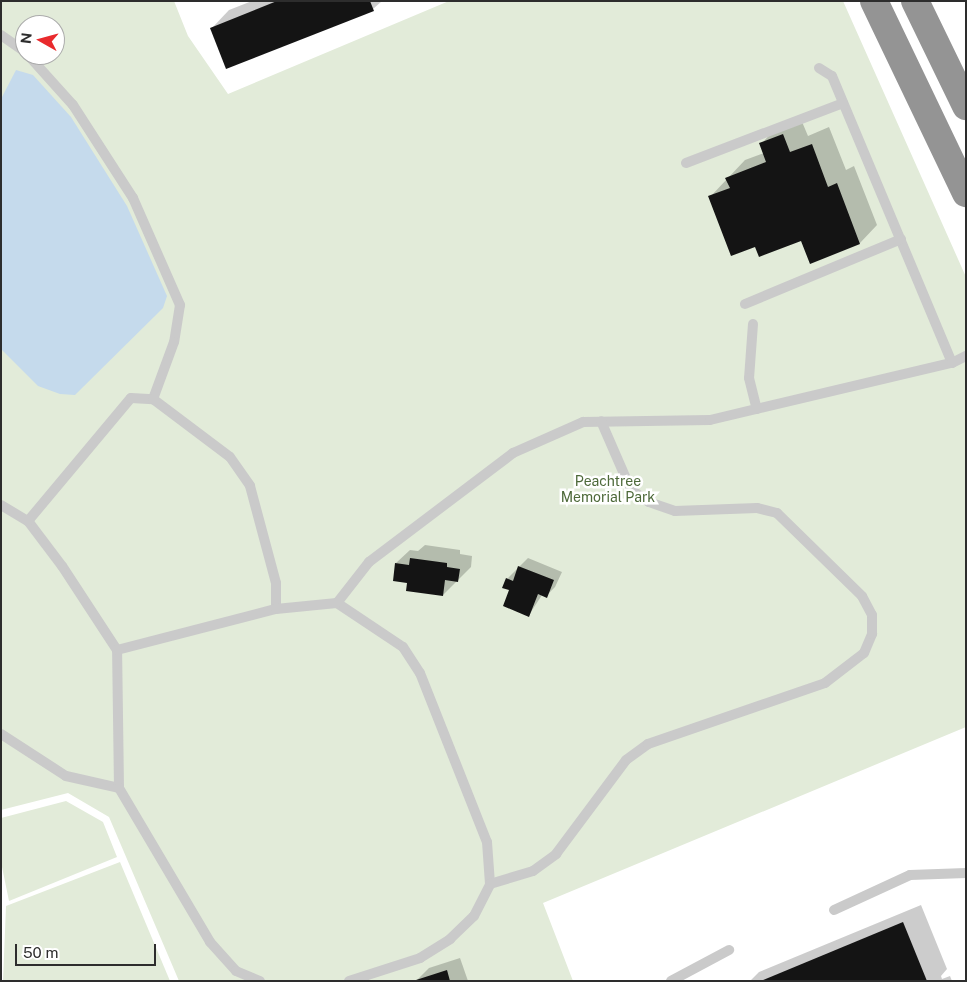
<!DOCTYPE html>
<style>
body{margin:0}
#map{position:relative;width:967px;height:982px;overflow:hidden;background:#fff;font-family:"Public Sans",sans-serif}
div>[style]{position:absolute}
.green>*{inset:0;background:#e2ebd9}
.water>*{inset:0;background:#c5daec}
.shadow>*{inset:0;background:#0003}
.building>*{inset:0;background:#141414}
.lane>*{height:10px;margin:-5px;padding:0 5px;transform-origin:5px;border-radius:5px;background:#cacaca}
.highway>*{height:28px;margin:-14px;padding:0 14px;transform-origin:14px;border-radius:14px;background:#949494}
span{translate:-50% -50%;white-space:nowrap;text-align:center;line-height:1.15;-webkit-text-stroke:5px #fff;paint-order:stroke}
.park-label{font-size:14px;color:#4d6939}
.frame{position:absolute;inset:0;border:2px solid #2d2d2d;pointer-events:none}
.north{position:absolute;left:15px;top:15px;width:50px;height:50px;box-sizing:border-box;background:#fff;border:1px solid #ababab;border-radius:50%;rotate:277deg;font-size:14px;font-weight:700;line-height:20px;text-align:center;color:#2d2d2d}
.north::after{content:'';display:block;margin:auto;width:18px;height:22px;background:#e92a2d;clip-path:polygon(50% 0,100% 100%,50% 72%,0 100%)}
.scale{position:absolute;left:15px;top:944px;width:141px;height:22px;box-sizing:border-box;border:2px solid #2d2d2d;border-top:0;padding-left:6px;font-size:15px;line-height:18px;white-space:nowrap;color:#2d2d2d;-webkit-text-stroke:4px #fff;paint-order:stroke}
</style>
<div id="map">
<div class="green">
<div style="clip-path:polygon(evenodd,1px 1px,174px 1px,188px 36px,228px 94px,449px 1px,843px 1px,966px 277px,966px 727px,543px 903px,573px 981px,179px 981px,109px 817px,68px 793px,1px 810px,1px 1px,25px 25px,55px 25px,55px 55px,25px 55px,25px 25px)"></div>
<div style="clip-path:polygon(66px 801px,103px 822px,117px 857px,9px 901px,1px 862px,1px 818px)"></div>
<div style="clip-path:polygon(120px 862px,170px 981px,3px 981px,6px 906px)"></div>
</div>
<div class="water">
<div style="clip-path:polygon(16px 70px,33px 75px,71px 117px,127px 206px,167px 296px,163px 308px,75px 395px,60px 394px,38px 386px,1px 349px,1px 99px)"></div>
</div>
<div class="shadow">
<div style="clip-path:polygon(252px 1px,382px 1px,373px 9px,227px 68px,212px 28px,229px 10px)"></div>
<div style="clip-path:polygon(800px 117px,808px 136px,829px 127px,846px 170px,854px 166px,877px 225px,860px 243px,802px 239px,755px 245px,710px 197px,745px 160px,764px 153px,761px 144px,778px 126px)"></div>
<div style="clip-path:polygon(425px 545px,460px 550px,460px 554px,472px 556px,471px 567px,443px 595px,408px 582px,396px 563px,410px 550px,418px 551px)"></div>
<div style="clip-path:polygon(528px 558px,562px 572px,555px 587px,546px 596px,542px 595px,529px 615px,510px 589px,507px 579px)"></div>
<div style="clip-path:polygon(921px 905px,947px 969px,941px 976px,942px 979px,950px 976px,952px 981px,750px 981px,759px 972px)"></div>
<div style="clip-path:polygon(460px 958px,468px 981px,416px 981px,429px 968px)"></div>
</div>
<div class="building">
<div style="clip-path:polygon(277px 1px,370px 1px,374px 11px,226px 69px,210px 28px)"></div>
<div style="clip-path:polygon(783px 134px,790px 152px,812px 144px,828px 187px,837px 183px,860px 244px,810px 264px,801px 241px,759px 257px,755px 247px,731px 256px,708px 196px,730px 188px,725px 178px,766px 162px,759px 143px)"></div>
<div style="clip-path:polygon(410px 558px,447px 563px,447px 567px,460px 569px,458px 582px,445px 580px,443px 596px,406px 591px,407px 583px,393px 581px,395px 563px,409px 565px)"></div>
<div style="clip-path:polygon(518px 566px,554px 580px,547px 598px,538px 594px,529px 617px,503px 606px,509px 590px,502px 588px,506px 578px,513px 581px)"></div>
<div style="clip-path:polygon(903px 922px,927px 981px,761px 981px)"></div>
<div style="clip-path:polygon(447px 970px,450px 981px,416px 981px,416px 980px)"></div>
</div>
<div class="lane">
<div style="left:1px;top:35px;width:29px;rotate:35deg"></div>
<div style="left:28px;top:55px;width:67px;rotate:48deg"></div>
<div style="left:73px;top:105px;width:111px;rotate:57.2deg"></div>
<div style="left:133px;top:198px;width:117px;rotate:66.3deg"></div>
<div style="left:180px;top:305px;width:37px;rotate:99deg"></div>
<div style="left:174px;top:342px;width:61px;rotate:110.2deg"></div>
<div style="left:819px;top:68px;width:15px;rotate:32deg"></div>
<div style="left:832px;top:76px;width:311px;rotate:67.3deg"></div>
<div style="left:686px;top:163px;width:168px;rotate:-20.9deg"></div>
<div style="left:745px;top:304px;width:169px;rotate:-22.6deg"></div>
<div style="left:753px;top:324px;width:54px;rotate:94.2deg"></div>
<div style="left:749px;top:378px;width:32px;rotate:76deg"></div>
<div style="left:1px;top:505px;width:31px;rotate:31deg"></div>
<div style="left:337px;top:603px;width:79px;rotate:33.7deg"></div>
<div style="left:403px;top:647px;width:31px;rotate:57deg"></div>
<div style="left:420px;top:673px;width:182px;rotate:68.4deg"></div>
<div style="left:487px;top:842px;width:42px;rotate:85.9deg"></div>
<div style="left:117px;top:650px;width:100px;rotate:-123.2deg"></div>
<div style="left:62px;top:566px;width:56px;rotate:-127.1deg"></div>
<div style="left:28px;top:521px;width:160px;rotate:-50.1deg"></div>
<div style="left:131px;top:398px;width:22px;rotate:3deg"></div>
<div style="left:153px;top:399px;width:96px;rotate:37deg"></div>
<div style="left:230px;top:457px;width:35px;rotate:55deg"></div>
<div style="left:250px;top:486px;width:100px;rotate:75deg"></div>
<div style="left:276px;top:583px;width:26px;rotate:90deg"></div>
<div style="left:1px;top:734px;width:77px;rotate:32.9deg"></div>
<div style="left:66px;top:776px;width:54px;rotate:12.8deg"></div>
<div style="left:119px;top:788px;width:138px;rotate:-90.8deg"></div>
<div style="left:117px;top:650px;width:164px;rotate:-14.5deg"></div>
<div style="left:276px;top:609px;width:61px;rotate:-5.6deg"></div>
<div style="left:337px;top:603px;width:52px;rotate:-52deg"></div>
<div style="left:369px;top:562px;width:181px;rotate:-37.1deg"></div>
<div style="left:513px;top:453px;width:77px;rotate:-23.9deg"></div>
<div style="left:583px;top:422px;width:127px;rotate:-0.9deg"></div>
<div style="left:710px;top:420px;width:249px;rotate:-13.3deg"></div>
<div style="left:952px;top:363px;width:16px;rotate:-27deg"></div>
<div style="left:119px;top:788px;width:179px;rotate:59.4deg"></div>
<div style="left:210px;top:942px;width:39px;rotate:48deg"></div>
<div style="left:236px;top:971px;width:26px;rotate:23deg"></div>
<div style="left:834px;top:910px;width:84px;rotate:-24.7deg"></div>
<div style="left:910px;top:875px;width:56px;rotate:-2deg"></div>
<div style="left:349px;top:981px;width:75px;rotate:-17.9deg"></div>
<div style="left:420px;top:958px;width:36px;rotate:-32deg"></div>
<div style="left:450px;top:939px;width:33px;rotate:-44deg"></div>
<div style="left:474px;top:916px;width:36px;rotate:-63deg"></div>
<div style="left:490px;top:884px;width:45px;rotate:-16.8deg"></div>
<div style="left:533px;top:871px;width:29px;rotate:-36deg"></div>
<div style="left:556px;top:854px;width:117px;rotate:-53.3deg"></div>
<div style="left:626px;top:760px;width:27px;rotate:-36deg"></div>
<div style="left:648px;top:744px;width:187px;rotate:-19deg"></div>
<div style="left:825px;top:683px;width:49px;rotate:-37.6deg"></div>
<div style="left:864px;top:653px;width:21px;rotate:-67deg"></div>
<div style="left:872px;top:634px;width:19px;rotate:-90deg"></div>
<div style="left:872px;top:615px;width:21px;rotate:-118deg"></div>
<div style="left:862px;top:596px;width:119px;rotate:-135.7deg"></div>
<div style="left:777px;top:513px;width:21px;rotate:-166deg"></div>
<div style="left:757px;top:508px;width:82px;rotate:177.9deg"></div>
<div style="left:675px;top:511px;width:28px;rotate:-161deg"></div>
<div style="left:649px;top:502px;width:22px;rotate:-146deg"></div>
<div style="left:631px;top:490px;width:75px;rotate:-113.5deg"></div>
<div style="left:671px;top:981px;width:66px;rotate:-28.1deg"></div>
</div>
<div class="highway">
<div style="left:874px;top:1px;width:213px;rotate:64.4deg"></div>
<div style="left:915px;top:1px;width:117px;rotate:64.1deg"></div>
</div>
<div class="park-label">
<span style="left:608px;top:489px">Peachtree<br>Memorial Park</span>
</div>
<div class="frame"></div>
<div class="north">N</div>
<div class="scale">50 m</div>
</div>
